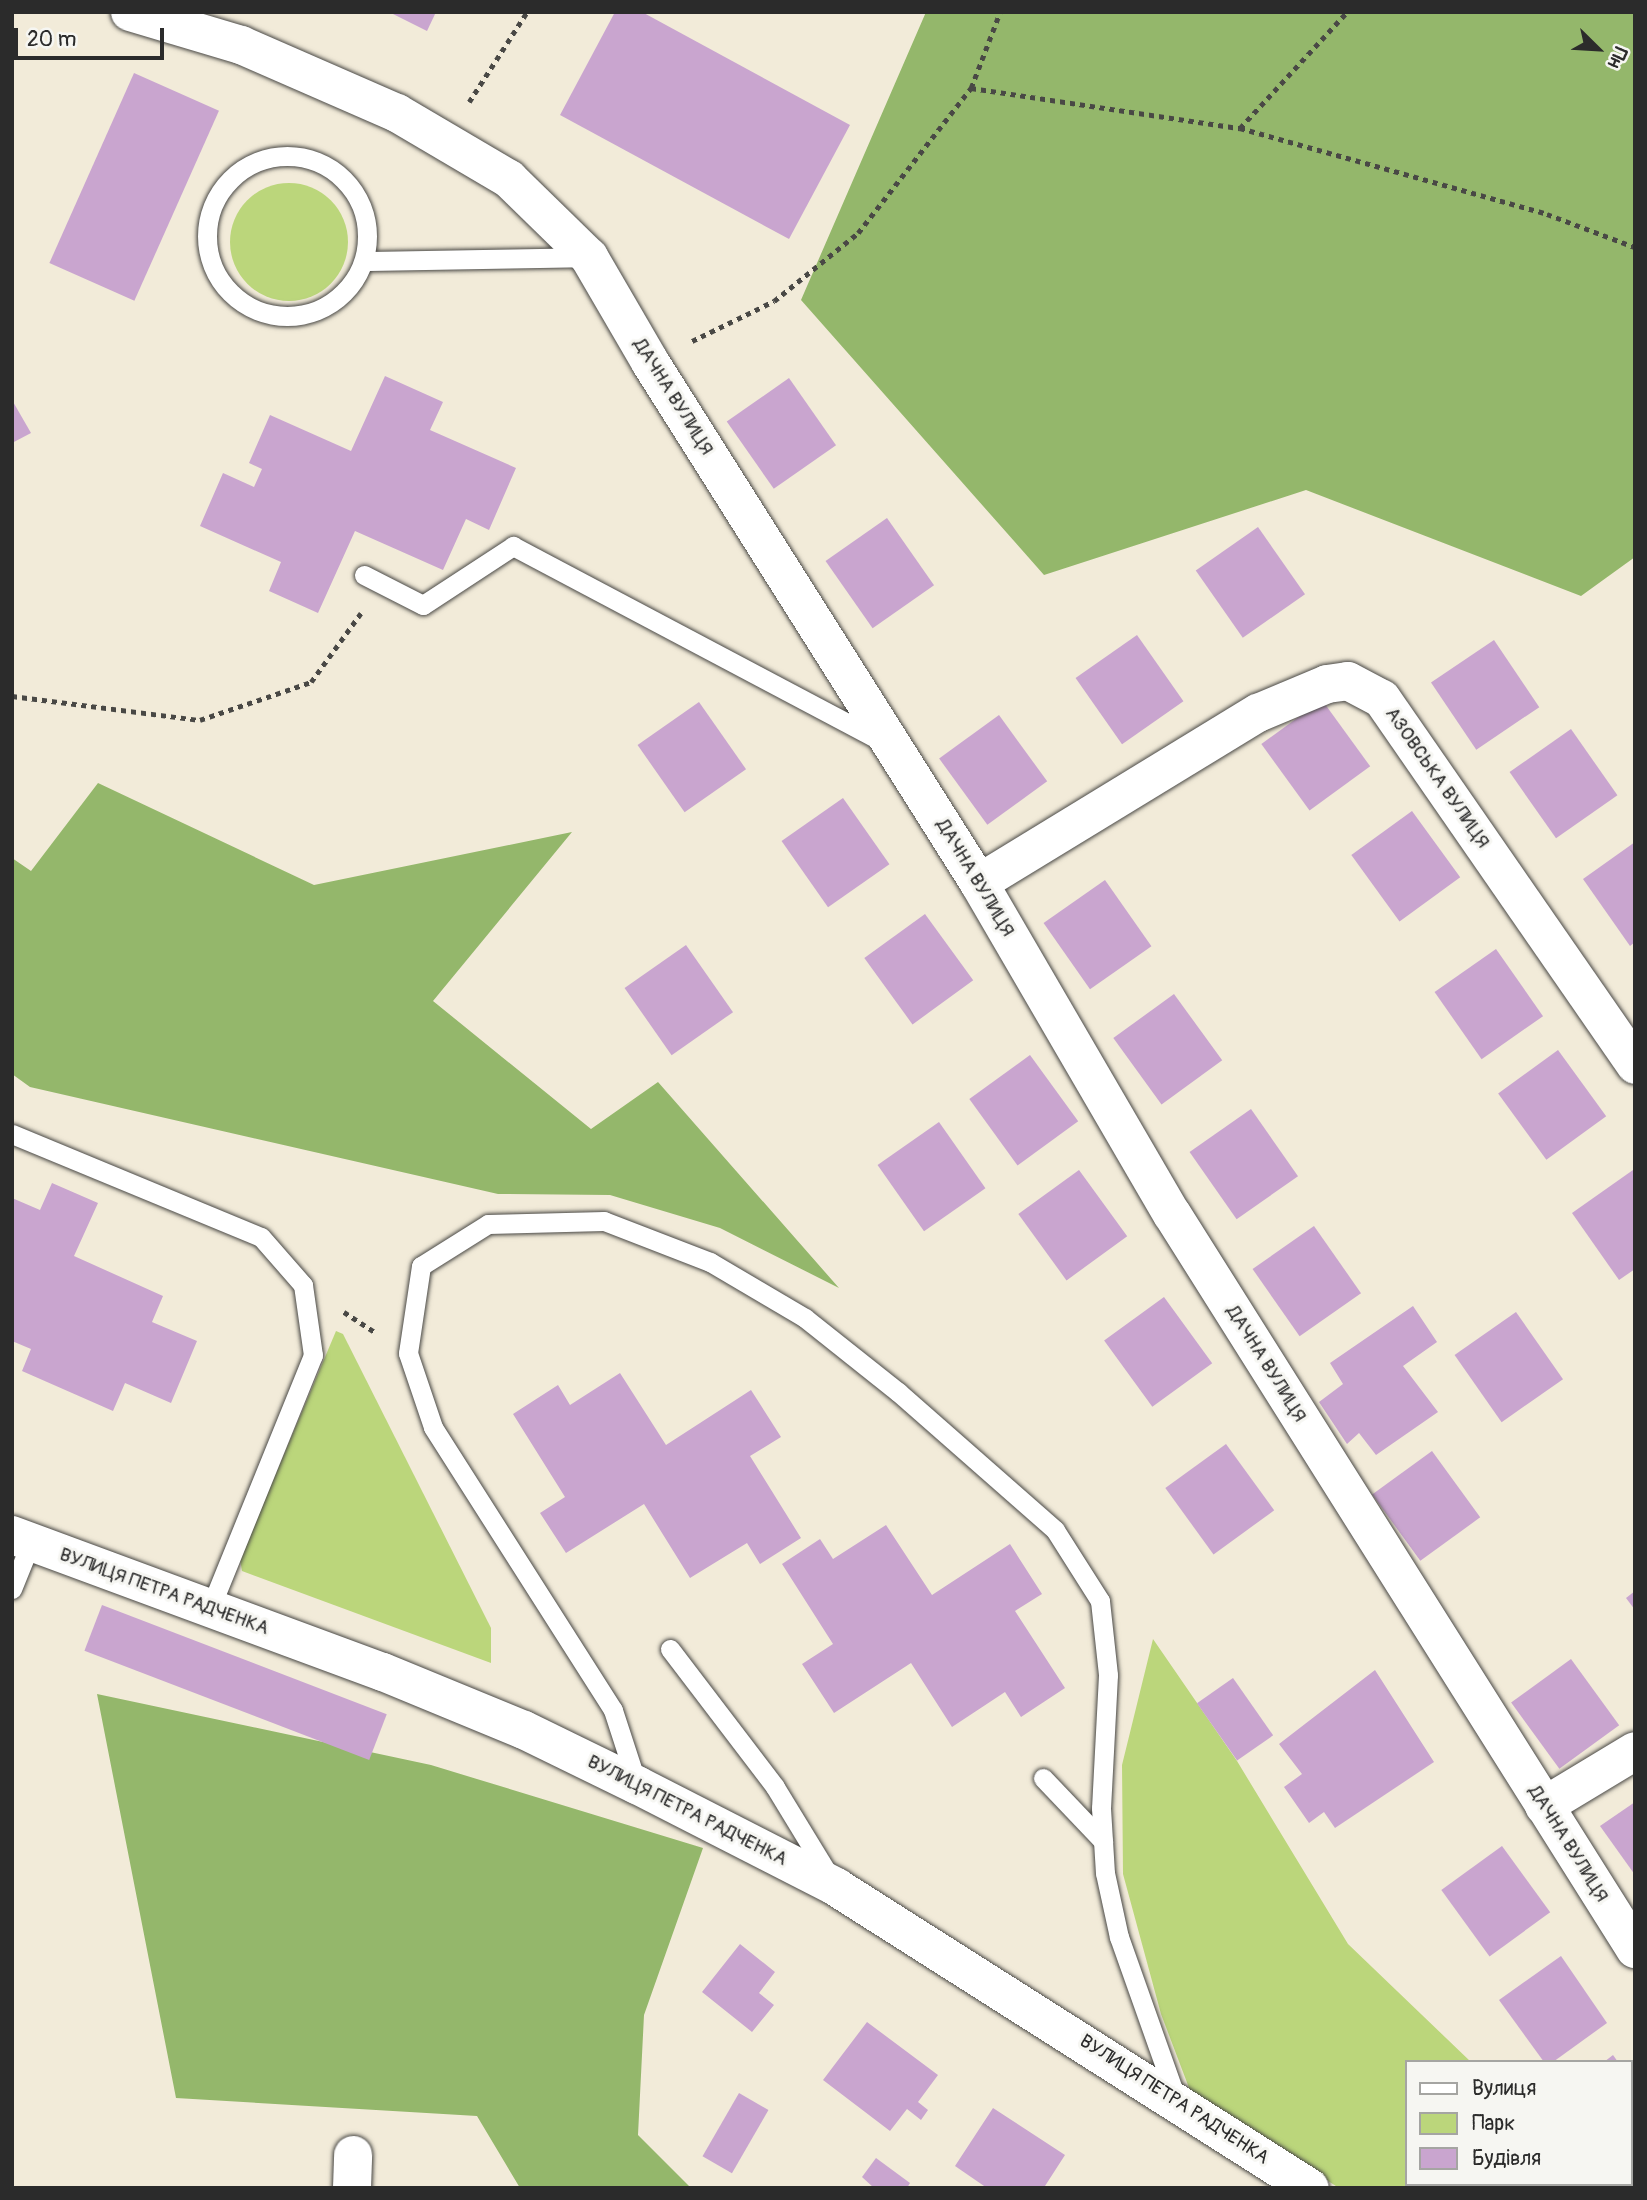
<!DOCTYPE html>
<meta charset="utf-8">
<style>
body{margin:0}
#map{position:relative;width:1647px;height:2200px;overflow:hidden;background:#f2ebd9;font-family:Pangolin,sans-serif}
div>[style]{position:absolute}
.green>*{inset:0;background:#bbd67b}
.round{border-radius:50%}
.forest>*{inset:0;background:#94b76b}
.building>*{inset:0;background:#c9a5cf;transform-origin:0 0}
.path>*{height:4.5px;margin-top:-2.25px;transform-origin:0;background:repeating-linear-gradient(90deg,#494845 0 5px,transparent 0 10px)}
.roads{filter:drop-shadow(0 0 2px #494845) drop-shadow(0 0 2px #494845)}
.service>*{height:19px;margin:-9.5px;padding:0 9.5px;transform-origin:9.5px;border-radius:9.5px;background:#fff}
.service>.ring{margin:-9.5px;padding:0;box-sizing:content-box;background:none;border:19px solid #fff;border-radius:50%}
.minor>*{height:38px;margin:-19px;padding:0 19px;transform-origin:19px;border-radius:19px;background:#fff}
span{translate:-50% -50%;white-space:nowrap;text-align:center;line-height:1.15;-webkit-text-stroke:6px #f6f6f2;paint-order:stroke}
.street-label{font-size:19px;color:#2b2b2b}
.frame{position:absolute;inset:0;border:14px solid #2b2b2b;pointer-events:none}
.legend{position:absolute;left:1405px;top:2060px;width:228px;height:126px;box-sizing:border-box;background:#f6f6f2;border:2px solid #a5a5a2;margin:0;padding:9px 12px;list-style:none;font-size:21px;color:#2b2b2b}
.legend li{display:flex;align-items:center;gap:14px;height:35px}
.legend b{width:35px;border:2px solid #a5a5a2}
.north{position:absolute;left:1563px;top:14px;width:70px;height:70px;-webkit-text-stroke:5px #f6f6f2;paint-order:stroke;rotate:114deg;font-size:19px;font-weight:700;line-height:28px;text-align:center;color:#2b2b2b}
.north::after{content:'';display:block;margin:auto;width:24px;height:32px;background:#2b2b2b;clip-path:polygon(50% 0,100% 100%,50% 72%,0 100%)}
.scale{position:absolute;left:14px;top:28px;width:150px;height:32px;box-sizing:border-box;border:4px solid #2b2b2b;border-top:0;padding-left:9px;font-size:21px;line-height:24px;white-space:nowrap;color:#2b2b2b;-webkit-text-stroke:5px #f6f6f2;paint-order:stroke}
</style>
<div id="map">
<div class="green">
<div class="round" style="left:230px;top:183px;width:118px;height:118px"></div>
<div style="clip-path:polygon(336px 1331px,343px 1334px,491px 1628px,491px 1663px,242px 1571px,240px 1559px)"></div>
<div style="clip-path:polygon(1153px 1639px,1237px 1761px,1348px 1944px,1471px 2062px,1407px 2062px,1407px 2184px,1631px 2184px,1635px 2157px,1635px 2188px,1339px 2188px,1191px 2093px,1161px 2014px,1123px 1874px,1122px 1765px)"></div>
</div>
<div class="forest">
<div style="clip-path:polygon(926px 12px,1635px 12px,1635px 557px,1581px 596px,1306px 490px,1044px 575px,801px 300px)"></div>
<div style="clip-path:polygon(98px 783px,314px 885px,572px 832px,433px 1001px,591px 1129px,658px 1082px,839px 1288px,720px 1228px,610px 1195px,498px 1194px,30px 1087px,12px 1074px,12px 858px,31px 871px)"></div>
<div style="clip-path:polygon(97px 1694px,431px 1765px,703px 1848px,644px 2015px,638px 2135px,691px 2188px,520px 2188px,477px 2116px,176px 2098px)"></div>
</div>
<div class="building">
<div style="clip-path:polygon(389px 12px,436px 12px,427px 31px)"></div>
<div style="clip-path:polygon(615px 12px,642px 12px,850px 125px,789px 239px,560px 115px)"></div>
<div style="left:134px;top:73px;width:93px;height:208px;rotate:24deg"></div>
<div style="clip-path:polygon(385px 376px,443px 402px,430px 430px,516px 468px,489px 530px,466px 519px,443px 570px,355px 531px,318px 613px,269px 591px,281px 562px,200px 526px,223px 473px,254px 487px,262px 469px,249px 463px,270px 415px,351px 451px)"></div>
<div style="left:789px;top:378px;width:82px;height:76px;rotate:55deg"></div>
<div style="clip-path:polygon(12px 400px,31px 433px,12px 443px)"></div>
<div style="left:887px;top:518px;width:82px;height:75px;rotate:55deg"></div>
<div style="left:1258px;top:527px;width:82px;height:76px;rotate:55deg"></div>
<div style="left:1137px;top:635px;width:81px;height:75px;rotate:55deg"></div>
<div style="left:1494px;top:640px;width:81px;height:76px;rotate:56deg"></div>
<div style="left:1322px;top:700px;width:82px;height:75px;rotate:54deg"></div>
<div style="left:699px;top:702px;width:82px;height:75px;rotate:55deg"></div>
<div style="left:999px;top:715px;width:82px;height:74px;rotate:54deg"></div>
<div style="left:1571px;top:729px;width:81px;height:75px;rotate:55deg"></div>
<div style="left:843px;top:798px;width:81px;height:75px;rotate:55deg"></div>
<div style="left:1412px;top:811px;width:82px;height:75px;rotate:54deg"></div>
<div style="clip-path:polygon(1635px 842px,1635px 942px,1630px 946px,1583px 879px)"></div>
<div style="left:1105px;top:880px;width:81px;height:75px;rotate:55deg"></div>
<div style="left:925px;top:914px;width:82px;height:75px;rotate:54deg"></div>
<div style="left:686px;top:945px;width:82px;height:75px;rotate:55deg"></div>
<div style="left:1496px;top:949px;width:82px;height:75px;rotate:55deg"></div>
<div style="left:1174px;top:994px;width:82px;height:75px;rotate:54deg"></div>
<div style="left:1558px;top:1050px;width:82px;height:74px;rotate:54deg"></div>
<div style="left:1030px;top:1055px;width:82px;height:75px;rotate:54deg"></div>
<div style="left:1251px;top:1109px;width:82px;height:75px;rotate:55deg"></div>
<div style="left:939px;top:1122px;width:81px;height:75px;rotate:55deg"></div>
<div style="left:1079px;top:1170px;width:82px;height:75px;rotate:54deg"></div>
<div style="clip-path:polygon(1633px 1170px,1635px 1269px,1619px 1280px,1572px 1213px)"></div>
<div style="clip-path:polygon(52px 1183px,98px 1203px,74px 1256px,163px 1296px,152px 1322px,197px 1341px,171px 1403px,125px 1383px,113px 1411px,22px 1371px,31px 1349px,12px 1341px,12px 1198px,40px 1210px)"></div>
<div style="left:1314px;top:1226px;width:82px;height:75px;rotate:55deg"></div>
<div style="left:1164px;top:1297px;width:82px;height:74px;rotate:54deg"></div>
<div style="clip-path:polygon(1413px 1306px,1437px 1342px,1403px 1366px,1438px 1412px,1376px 1455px,1359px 1433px,1347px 1444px,1319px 1402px,1343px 1384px,1330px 1363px)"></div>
<div style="left:1516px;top:1312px;width:82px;height:75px;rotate:55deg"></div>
<div style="clip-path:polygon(620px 1373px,666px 1445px,751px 1390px,781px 1437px,750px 1456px,801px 1538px,760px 1564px,747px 1543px,690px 1578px,644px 1504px,566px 1553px,540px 1513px,565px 1497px,513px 1414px,558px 1385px,570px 1405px)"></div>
<div style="left:1226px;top:1444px;width:82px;height:75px;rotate:54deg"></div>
<div style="left:1432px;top:1451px;width:82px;height:74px;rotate:54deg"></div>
<div style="clip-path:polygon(886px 1525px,932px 1595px,1010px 1544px,1042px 1594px,1015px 1611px,1065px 1688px,1021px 1717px,1005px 1692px,952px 1727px,911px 1663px,834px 1713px,802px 1664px,833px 1644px,782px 1564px,820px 1539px,833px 1559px)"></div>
<div style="clip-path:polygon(1635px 1591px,1635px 1610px,1626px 1598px)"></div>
<div style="left:102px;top:1605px;width:305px;height:49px;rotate:21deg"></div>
<div style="left:1571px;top:1659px;width:82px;height:74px;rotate:54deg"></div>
<div style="clip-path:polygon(1375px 1670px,1434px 1762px,1335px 1828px,1324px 1812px,1309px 1823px,1284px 1787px,1302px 1774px,1279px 1744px)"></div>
<div style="left:1233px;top:1678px;width:70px;height:44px;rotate:55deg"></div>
<div style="clip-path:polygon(1635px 1802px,1635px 1875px,1600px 1826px)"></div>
<div style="left:1502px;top:1846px;width:82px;height:75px;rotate:54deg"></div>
<div style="clip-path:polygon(740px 1944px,775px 1972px,759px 1993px,774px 2005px,752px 2032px,702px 1992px)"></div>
<div style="clip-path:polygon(1561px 1956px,1607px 2023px,1553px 2062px,1544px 2062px,1499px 2000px)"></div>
<div style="clip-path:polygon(867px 2022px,938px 2075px,918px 2102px,928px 2110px,921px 2120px,907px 2109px,890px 2131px,823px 2080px)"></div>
<div style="clip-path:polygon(1613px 2055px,1618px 2062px,1604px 2062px)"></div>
<div style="clip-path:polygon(1631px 2081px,1635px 2086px,1631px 2142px)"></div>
<div style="left:739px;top:2093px;width:34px;height:73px;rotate:30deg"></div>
<div style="clip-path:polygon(993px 2108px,1065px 2155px,1045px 2186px,1048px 2188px,987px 2188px,955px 2166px)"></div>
<div style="clip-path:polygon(876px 2158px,910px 2183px,907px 2188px,874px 2188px,862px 2177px)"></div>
</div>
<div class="path">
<div style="left:971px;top:88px;width:272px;rotate:8.5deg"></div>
<div style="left:1240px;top:128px;width:158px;rotate:-47.3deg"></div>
<div style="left:469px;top:102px;width:107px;rotate:-57.2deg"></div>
<div style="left:1240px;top:128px;width:319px;rotate:15.6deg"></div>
<div style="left:1547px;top:214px;width:94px;rotate:20.6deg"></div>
<div style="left:692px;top:341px;width:91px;rotate:-26deg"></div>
<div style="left:774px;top:301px;width:108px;rotate:-39deg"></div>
<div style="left:858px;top:233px;width:184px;rotate:-52.1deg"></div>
<div style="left:971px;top:88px;width:81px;rotate:-69.1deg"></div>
<div style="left:12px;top:696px;width:190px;rotate:7.3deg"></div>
<div style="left:200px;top:720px;width:117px;rotate:-18.9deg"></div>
<div style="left:311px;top:682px;width:85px;rotate:-54.1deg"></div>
<div style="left:344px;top:1312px;width:37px;rotate:33deg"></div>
</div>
<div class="roads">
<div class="service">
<div class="ring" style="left:207px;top:156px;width:141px;height:141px"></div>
<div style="left:364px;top:261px;width:223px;rotate:-1deg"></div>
<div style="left:364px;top:575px;width:66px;rotate:27deg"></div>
<div style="left:423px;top:605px;width:108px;rotate:-33.2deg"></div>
<div style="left:513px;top:546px;width:417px;rotate:27.9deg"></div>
<div style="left:12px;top:1134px;width:269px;rotate:22.5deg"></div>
<div style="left:261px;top:1237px;width:64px;rotate:48.8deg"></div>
<div style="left:303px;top:1285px;width:71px;rotate:81.9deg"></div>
<div style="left:313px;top:1355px;width:274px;rotate:112.1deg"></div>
<div style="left:12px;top:1589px;width:51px;rotate:-68deg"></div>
<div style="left:670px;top:1649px;width:173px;rotate:52.7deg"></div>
<div style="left:775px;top:1787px;width:105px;rotate:58.6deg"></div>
<div style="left:1043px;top:1778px;width:87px;rotate:46.4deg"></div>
<div style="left:637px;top:1784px;width:78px;rotate:-108deg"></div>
<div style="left:613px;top:1710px;width:335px;rotate:-122.5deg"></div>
<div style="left:433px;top:1427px;width:78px;rotate:-108.7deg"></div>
<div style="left:408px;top:1353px;width:88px;rotate:-81.5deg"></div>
<div style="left:421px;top:1266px;width:79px;rotate:-32.1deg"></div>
<div style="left:488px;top:1224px;width:116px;rotate:-1.5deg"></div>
<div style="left:604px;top:1221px;width:114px;rotate:21.1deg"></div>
<div style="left:710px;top:1262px;width:110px;rotate:30.5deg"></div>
<div style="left:805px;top:1318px;width:119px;rotate:38.5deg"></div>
<div style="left:898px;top:1392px;width:209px;rotate:41.3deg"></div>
<div style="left:1055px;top:1530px;width:84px;rotate:57.6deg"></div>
<div style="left:1100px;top:1601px;width:74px;rotate:83.8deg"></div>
<div style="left:1108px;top:1675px;width:133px;rotate:93deg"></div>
<div style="left:1101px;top:1808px;width:65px;rotate:86.5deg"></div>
<div style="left:1105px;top:1873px;width:66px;rotate:77.7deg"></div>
<div style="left:1119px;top:1937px;width:171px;rotate:70.5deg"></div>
</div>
<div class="minor">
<div style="left:130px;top:12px;width:116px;rotate:16.6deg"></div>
<div style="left:241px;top:45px;width:170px;rotate:23.6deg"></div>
<div style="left:397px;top:113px;width:130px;rotate:30.5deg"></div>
<div style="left:509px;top:179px;width:112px;rotate:44.3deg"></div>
<div style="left:589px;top:257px;width:121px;rotate:59.8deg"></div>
<div style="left:650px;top:362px;width:616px;rotate:57.73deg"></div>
<div style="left:979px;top:883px;width:383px;rotate:59.8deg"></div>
<div style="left:1172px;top:1214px;width:869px;rotate:57.79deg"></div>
<div style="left:979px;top:883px;width:327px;rotate:-31.4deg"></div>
<div style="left:1258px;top:713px;width:75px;rotate:-22.8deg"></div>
<div style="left:1327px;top:684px;width:21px;rotate:-8deg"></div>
<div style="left:1348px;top:681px;width:38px;rotate:28deg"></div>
<div style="left:1382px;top:699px;width:445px;rotate:55.3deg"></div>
<div style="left:12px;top:1535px;width:395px;rotate:20.3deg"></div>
<div style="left:383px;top:1672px;width:152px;rotate:22.4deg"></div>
<div style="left:524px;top:1730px;width:126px;rotate:26deg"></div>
<div style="left:637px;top:1785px;width:224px;rotate:27.1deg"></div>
<div style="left:836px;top:1887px;width:561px;rotate:32.42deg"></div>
<div style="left:1544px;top:1806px;width:106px;rotate:-31.1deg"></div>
<div style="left:352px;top:2188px;width:33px;rotate:-88deg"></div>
</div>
</div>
<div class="street-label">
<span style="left:673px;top:397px;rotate:58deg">ДАЧНА ВУЛИЦЯ</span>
<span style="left:1437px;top:778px;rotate:55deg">АЗОВСЬКА ВУЛИЦЯ</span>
<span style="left:975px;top:878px;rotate:59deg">ДАЧНА ВУЛИЦЯ</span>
<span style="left:1266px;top:1364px;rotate:58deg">ДАЧНА ВУЛИЦЯ</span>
<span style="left:164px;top:1592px;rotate:20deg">ВУЛИЦЯ ПЕТРА РАДЧЕНКА</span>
<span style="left:687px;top:1811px;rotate:27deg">ВУЛИЦЯ ПЕТРА РАДЧЕНКА</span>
<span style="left:1568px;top:1844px;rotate:58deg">ДАЧНА ВУЛИЦЯ</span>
<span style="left:1174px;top:2100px;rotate:33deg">ВУЛИЦЯ ПЕТРА РАДЧЕНКА</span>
</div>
<div class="frame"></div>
<ul class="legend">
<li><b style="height:9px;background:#fff"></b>Вулиця</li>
<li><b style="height:19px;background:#bbd67b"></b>Парк</li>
<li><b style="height:19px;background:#c9a5cf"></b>Будівля</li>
</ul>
<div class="north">Пн</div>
<div class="scale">20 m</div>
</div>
